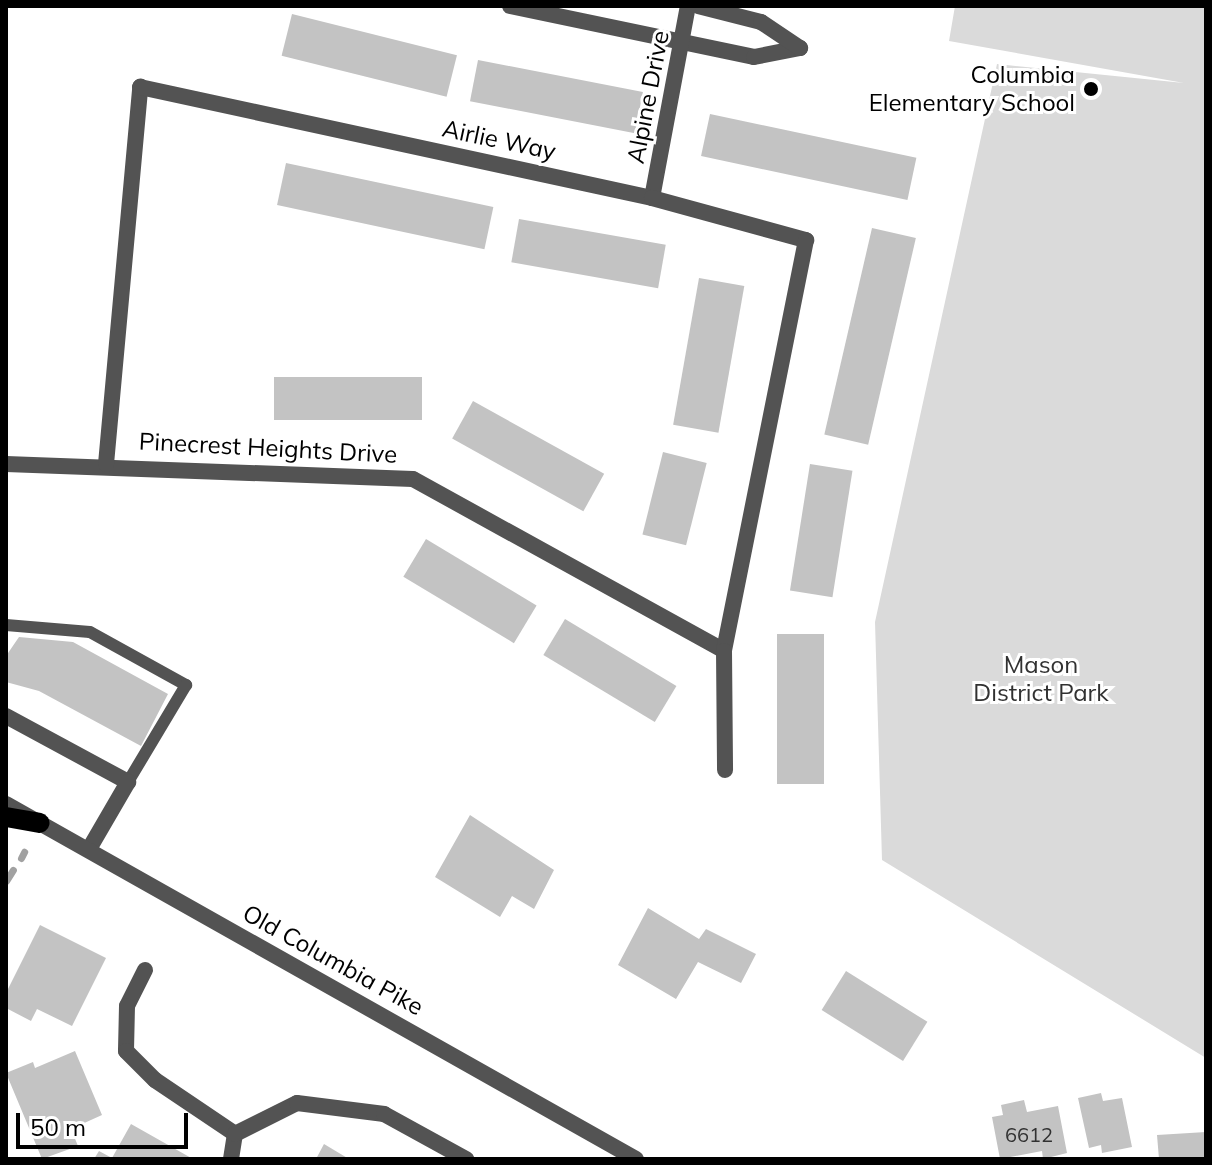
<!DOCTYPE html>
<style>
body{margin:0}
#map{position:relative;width:1212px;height:1165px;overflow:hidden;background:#fff;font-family:Mulish,sans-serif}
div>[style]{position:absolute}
.green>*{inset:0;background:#dadada}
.stream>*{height:7px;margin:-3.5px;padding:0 3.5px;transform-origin:3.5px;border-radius:3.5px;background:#a1a1a1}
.building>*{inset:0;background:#c3c3c3;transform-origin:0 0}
.service>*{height:12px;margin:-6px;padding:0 6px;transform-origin:6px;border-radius:6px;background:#535353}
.minor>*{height:16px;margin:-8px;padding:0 8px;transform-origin:8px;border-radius:8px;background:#535353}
.tertiary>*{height:16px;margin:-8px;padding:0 8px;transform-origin:8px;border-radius:8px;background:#535353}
.primary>*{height:20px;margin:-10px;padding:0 10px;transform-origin:10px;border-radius:10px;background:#000}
.dots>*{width:22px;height:22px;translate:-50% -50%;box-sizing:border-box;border:4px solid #fff;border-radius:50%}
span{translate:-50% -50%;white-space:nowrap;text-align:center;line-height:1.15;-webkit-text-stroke:6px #fff;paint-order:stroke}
.number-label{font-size:20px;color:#313131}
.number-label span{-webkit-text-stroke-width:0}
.poi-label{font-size:24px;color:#000}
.right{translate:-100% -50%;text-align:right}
.street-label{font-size:24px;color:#000}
.park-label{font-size:24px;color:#313131}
.frame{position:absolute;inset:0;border:8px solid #000;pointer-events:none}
.scale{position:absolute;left:16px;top:1113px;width:172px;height:36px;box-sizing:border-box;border:4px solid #000;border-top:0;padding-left:10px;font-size:24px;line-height:28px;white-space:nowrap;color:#000;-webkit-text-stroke:6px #fff;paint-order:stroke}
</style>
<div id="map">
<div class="green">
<div style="clip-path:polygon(955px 6px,1206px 6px,1206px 1058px,882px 860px,875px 622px,997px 64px,1184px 83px,949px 41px)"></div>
</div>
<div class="stream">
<div style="left:21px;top:858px;width:7px;rotate:-63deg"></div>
<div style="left:6px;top:881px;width:13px;rotate:-58deg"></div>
</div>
<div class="building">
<div style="left:292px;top:14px;width:170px;height:43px;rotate:14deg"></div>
<div style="left:478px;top:60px;width:168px;height:42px;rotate:11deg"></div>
<div style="left:710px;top:114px;width:211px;height:43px;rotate:12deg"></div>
<div style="left:286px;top:163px;width:212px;height:43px;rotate:12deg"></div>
<div style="left:519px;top:219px;width:149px;height:44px;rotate:10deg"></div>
<div style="left:872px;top:228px;width:45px;height:212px;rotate:13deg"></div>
<div style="left:699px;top:278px;width:46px;height:149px;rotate:10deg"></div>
<div style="left:274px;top:377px;width:148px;height:43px"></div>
<div style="left:473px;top:401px;width:150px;height:43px;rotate:29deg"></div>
<div style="left:663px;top:452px;width:45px;height:85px;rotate:14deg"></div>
<div style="left:810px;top:464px;width:43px;height:128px;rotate:9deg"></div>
<div style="left:426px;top:539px;width:129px;height:44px;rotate:31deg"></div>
<div style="left:565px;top:619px;width:130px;height:42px;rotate:31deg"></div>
<div style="left:777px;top:634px;width:47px;height:150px"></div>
<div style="clip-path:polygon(19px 637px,73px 642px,168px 694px,141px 746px,39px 691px,6px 682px,6px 656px)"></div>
<div style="clip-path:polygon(470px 815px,554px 870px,534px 909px,512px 896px,500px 917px,435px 877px)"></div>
<div style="clip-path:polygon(648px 908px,699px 939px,706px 929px,756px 954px,741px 983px,698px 962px,676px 999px,618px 965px)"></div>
<div style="clip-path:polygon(40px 925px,106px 958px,72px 1026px,37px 1009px,31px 1021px,6px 1008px,6px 993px)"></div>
<div style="left:846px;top:971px;width:96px;height:46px;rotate:32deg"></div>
<div style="clip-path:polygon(75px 1051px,102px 1115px,71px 1129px,78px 1146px,42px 1159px,6px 1073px,33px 1062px,35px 1068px)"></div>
<div style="clip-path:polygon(1101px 1093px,1103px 1101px,1122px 1098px,1132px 1147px,1102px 1153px,1101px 1145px,1089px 1148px,1078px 1098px)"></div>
<div style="clip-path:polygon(1024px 1100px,1027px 1112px,1058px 1106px,1067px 1153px,1043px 1159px,1042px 1151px,1000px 1159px,992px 1117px,1003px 1115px,1001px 1105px)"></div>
<div style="clip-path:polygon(131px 1124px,193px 1159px,94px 1159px,99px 1151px,112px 1158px)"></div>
<div style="clip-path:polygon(1206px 1132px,1206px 1159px,1159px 1159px,1157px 1135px)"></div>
<div style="clip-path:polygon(324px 1144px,349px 1159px,316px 1159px)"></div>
</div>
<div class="service">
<div style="left:6px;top:625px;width:84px;rotate:4.8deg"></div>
<div style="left:90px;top:632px;width:110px;rotate:28.9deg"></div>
<div style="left:186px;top:685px;width:113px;rotate:120.9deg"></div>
</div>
<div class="minor">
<div style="left:510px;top:6px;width:249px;rotate:11.8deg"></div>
<div style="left:754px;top:57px;width:47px;rotate:-11.1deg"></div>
<div style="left:698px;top:6px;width:65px;rotate:14.3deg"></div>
<div style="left:761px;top:22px;width:47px;rotate:33.7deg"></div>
<div style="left:652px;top:198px;width:195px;rotate:-79.4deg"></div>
<div style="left:6px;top:464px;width:407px;rotate:2.1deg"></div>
<div style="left:413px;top:479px;width:355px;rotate:28.9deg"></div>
<div style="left:106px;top:464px;width:379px;rotate:-84.8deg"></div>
<div style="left:140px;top:87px;width:524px;rotate:12.23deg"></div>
<div style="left:652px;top:198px;width:160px;rotate:15.3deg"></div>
<div style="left:806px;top:240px;width:419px;rotate:101.3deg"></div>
<div style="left:724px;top:651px;width:119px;rotate:89.5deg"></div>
<div style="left:6px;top:716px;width:139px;rotate:28.4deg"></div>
<div style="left:128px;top:782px;width:78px;rotate:120.2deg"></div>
<div style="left:145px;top:970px;width:40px;rotate:116.6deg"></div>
<div style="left:127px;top:1006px;width:45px;rotate:91.3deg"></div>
<div style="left:126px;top:1051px;width:41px;rotate:45deg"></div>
<div style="left:155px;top:1080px;width:97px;rotate:34deg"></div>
<div style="left:231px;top:1159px;width:25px;rotate:-81deg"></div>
<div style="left:235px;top:1134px;width:69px;rotate:-26.6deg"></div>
<div style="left:297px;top:1103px;width:88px;rotate:7.2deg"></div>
<div style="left:384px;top:1114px;width:94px;rotate:28.8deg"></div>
</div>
<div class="tertiary">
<div style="left:6px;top:804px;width:723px;rotate:29.4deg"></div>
</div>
<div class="primary">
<div style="left:6px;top:817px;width:34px;rotate:10deg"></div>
</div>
<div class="dots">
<div style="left:1091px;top:89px;background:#000"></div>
</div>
<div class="number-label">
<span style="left:1029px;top:1134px">6612</span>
</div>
<div class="poi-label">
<span class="right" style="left:1075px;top:89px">Columbia<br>Elementary School</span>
</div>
<div class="street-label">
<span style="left:648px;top:97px;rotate:-79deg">Alpine Drive</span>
<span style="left:499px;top:140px;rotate:12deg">Airlie Way</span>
<span style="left:268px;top:448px;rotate:3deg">Pinecrest Heights Drive</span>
<span style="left:333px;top:960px;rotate:29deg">Old Columbia Pike</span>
</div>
<div class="park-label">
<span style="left:1041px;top:679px">Mason<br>District Park</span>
</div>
<div class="frame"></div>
<div class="scale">50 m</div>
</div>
